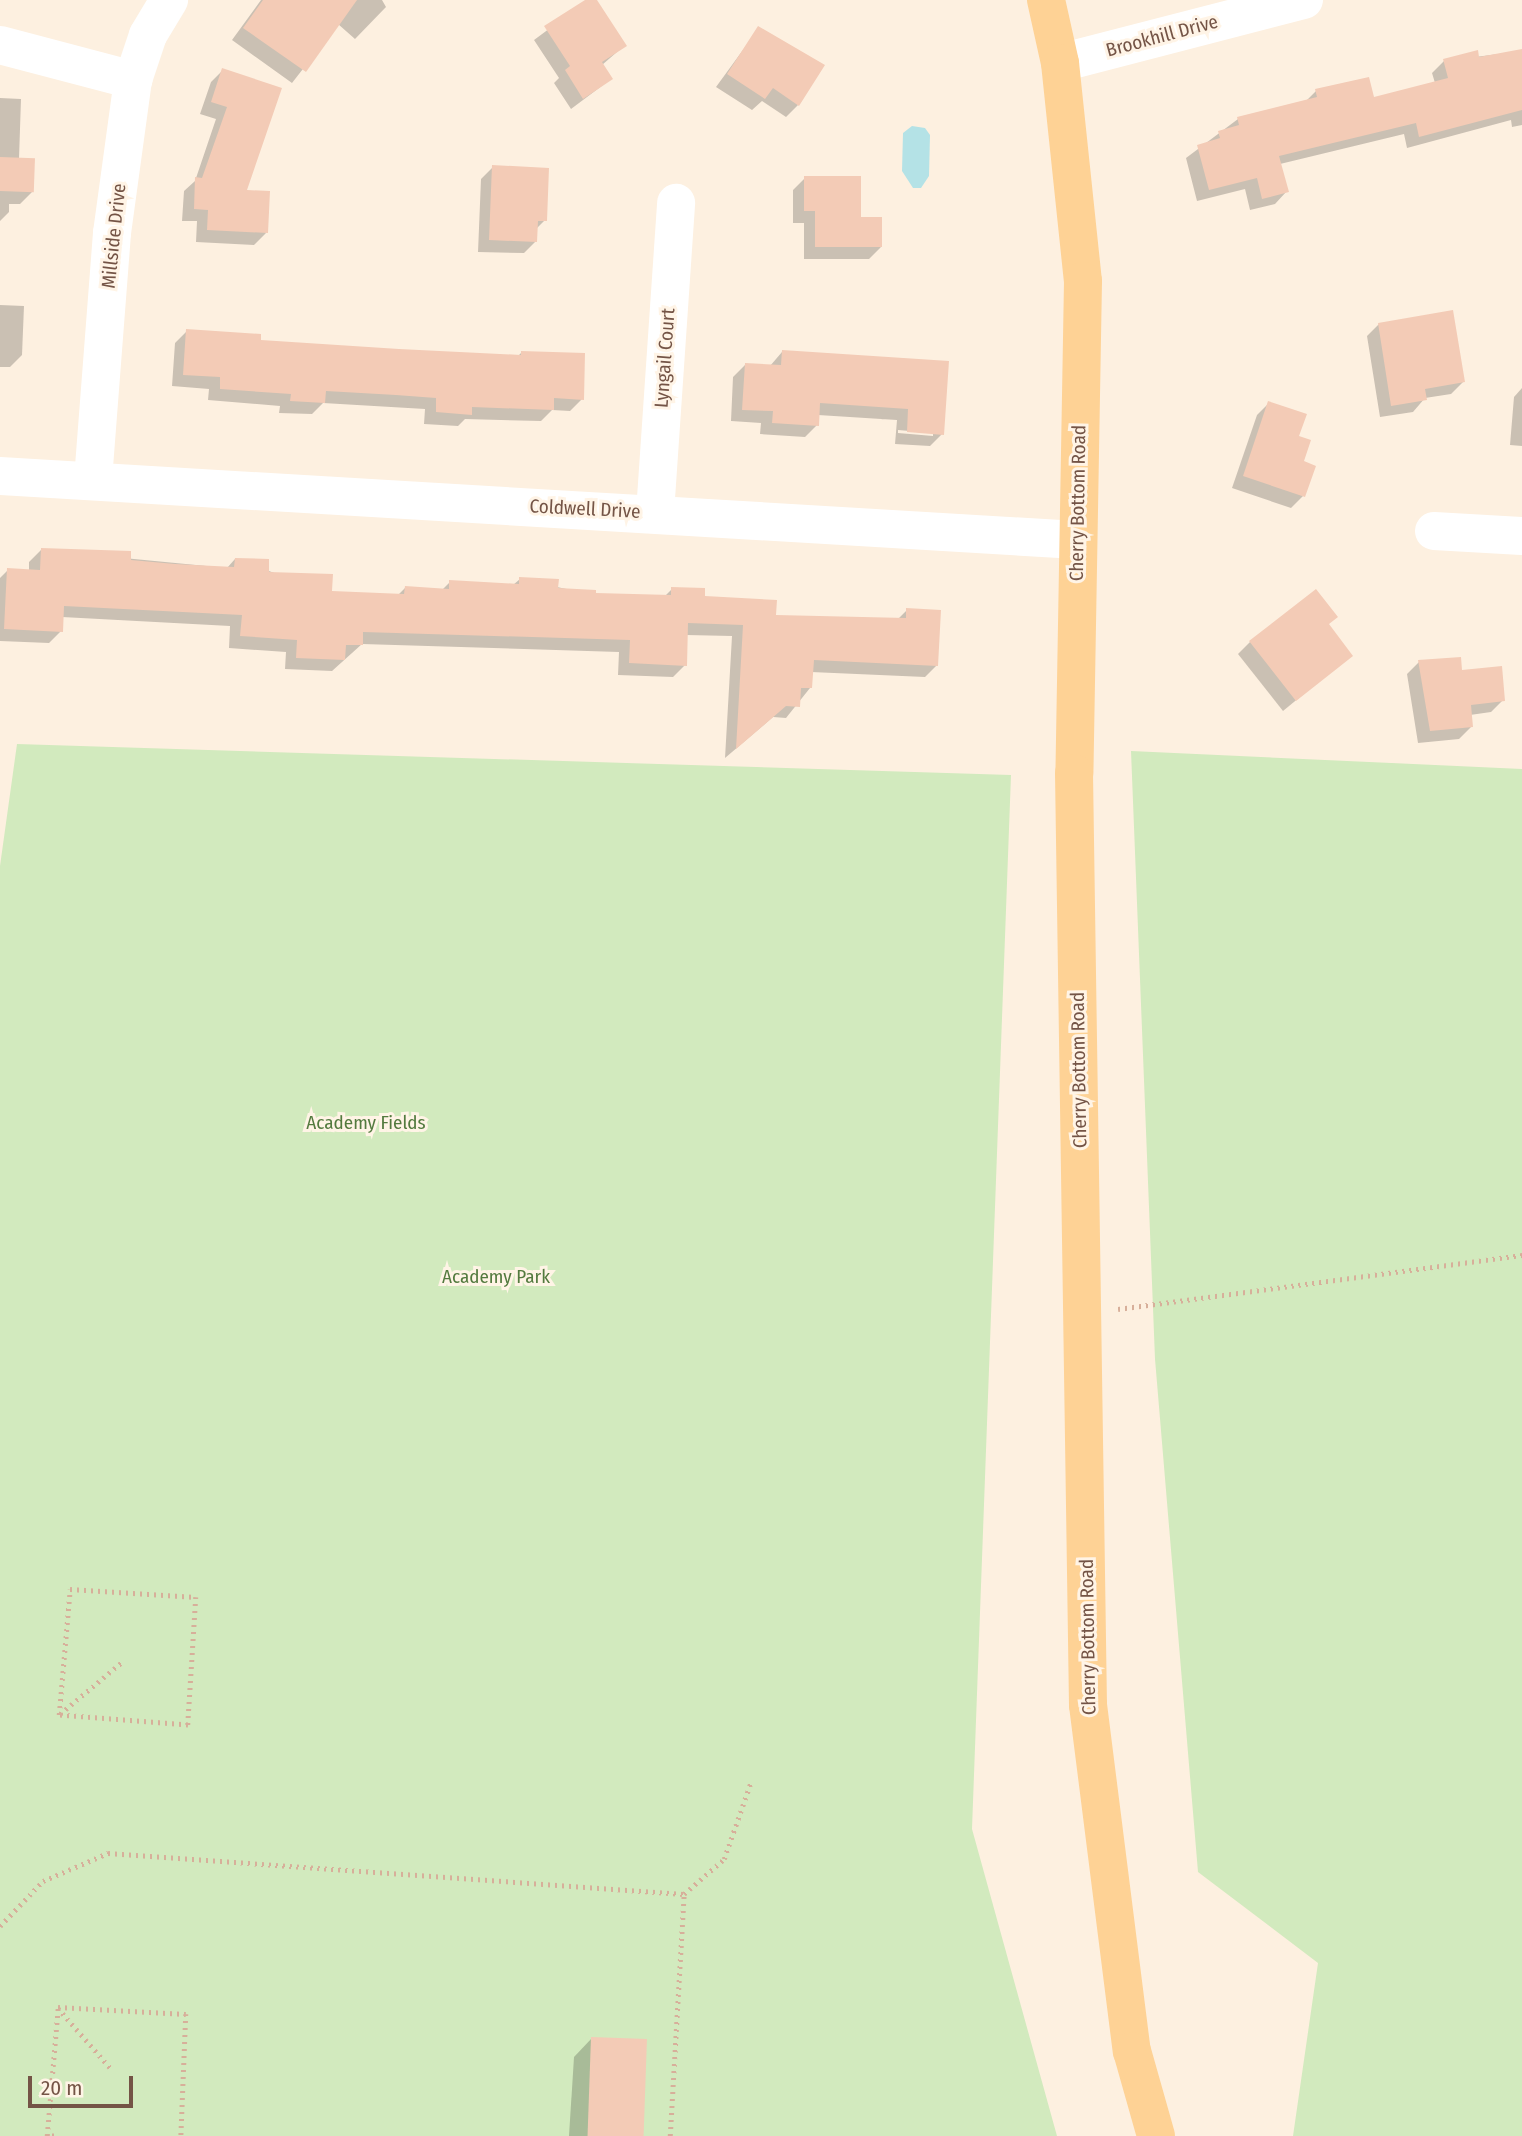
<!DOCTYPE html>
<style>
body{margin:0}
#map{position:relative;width:1522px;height:2136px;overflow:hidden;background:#fdf0e0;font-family:"Fira Sans Condensed",sans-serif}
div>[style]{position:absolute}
.green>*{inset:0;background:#d2eabe}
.water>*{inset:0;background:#b4e2e6}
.shadow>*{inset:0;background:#0003}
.building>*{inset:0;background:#f3cbb6;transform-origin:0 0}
.path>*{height:4.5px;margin-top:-2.25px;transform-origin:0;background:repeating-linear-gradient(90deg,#d7af9a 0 2px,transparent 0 7px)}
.minor>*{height:38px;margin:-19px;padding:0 19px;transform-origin:19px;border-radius:19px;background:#fff}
.major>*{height:38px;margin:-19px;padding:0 19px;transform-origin:19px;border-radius:19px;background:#fed295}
span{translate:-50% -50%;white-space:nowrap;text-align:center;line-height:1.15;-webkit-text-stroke:6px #fff4e6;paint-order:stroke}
.street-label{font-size:19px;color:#745446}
.park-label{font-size:19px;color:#537a3e}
.scale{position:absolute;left:28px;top:2076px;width:105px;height:32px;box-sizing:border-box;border:4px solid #745446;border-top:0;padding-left:9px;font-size:21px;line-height:24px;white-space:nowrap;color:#745446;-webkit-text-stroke:5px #fff4e6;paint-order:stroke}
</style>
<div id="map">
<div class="green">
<div style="clip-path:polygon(17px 744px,1011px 775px,972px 1829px,1057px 2136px,0 2136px,0 866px)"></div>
<div style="clip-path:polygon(1131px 751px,1522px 769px,1522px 2136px,1293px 2136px,1318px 1963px,1198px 1872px,1155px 1359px)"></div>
</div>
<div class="water">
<div style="clip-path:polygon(912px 126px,925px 128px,930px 135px,929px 176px,921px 188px,913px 188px,902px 171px,903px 133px)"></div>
</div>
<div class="shadow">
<div style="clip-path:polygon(261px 0,382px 0,386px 7px,355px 39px,338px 24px,292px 83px,232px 40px)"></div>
<div style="clip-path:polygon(588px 0,595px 0,625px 45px,602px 65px,611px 79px,571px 109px,554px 83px,559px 78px,534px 40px)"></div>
<div style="clip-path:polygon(759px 28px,798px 105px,786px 117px,762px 101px,752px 110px,716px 87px)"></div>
<div style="clip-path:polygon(1522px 51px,1522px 125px,1512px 127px,1511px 120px,1407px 148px,1404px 134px,1280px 164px,1287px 191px,1275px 204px,1250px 210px,1245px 189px,1197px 201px,1186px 158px,1238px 119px,1305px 102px,1316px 91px,1373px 100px,1435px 83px,1432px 73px,1444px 61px)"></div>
<div style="clip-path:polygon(223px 70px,245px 191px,266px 233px,254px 245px,196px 242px,197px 221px,182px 221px,184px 191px,195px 181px,216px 119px,200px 114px,211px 82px)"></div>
<div style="clip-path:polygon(0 98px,21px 99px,19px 159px,32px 192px,20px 204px,9px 204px,9px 212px,0 221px)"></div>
<div style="clip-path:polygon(493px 167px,545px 220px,536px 229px,536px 241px,524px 253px,478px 252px,481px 179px)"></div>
<div style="clip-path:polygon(805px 178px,860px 219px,881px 247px,869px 259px,804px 259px,804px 223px,793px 223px,793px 190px)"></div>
<div style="clip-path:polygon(0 305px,24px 306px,22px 355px,10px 367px,0 367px)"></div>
<div style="clip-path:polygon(1379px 324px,1463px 382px,1451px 394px,1425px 398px,1413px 412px,1380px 417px,1367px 336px)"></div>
<div style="clip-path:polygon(187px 331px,259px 342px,517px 357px,522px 352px,582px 399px,570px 411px,552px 410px,541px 421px,465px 419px,458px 426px,424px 424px,425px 409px,323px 403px,312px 414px,279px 413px,280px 406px,208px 400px,209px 389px,172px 386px,175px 343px)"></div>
<div style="clip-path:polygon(evenodd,782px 352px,947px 363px,942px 434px,930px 446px,895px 444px,897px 420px,818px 415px,817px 425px,805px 437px,760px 434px,761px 423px,731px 421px,733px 377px,745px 365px,770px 366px,782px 352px,898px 430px,933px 433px,933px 436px,898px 433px,898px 430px)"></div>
<div style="clip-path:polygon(1522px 388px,1522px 446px,1510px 445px,1514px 397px)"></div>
<div style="clip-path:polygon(1269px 403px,1297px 437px,1303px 496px,1291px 508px,1232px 488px,1257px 415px)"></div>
<div style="clip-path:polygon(41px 550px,227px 568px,235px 559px,331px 593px,398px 595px,405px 588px,442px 590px,450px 582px,513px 585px,520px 579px,594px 595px,664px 597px,672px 589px,775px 617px,897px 620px,907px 610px,937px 665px,925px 677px,811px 672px,810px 688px,786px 718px,773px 717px,725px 758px,732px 636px,686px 635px,685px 665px,673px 677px,618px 675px,619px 652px,362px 644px,332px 671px,285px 669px,286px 652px,229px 648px,230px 626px,62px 617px,61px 631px,49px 643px,0 641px,0 578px,8px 570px,29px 571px,29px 562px)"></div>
<div style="clip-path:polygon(1327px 625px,1351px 655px,1283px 711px,1238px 654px,1250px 642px)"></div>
<div style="clip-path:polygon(1419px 662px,1461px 672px,1503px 700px,1491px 712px,1470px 715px,1471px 727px,1459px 739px,1418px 743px,1407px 674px)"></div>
<div style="clip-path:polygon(592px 2038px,640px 2136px,569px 2136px,574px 2057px)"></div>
</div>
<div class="building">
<div style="clip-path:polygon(263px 0,357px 0,306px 72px,243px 28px)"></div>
<div style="clip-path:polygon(585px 0,597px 0,627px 46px,602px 62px,613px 79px,583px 99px,565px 70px,570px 66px,544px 26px)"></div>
<div style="clip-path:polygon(758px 26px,825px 65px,799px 106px,773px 88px,765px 99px,727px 74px)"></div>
<div style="clip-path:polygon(1522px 49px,1522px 110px,1419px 137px,1416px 123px,1279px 156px,1289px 192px,1262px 199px,1257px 178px,1209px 190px,1197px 145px,1220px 138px,1218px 131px,1239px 125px,1237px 117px,1317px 97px,1315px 89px,1369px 77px,1374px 97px,1448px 78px,1443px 59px,1478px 50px,1479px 57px)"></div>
<div style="clip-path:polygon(222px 68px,282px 88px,247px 190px,270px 191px,268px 233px,207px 230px,208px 210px,194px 209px,195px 177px,202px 178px,227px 107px,211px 102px)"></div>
<div style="left:0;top:157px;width:35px;height:34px;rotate:2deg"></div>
<div style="clip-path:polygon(492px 165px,549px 168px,547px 221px,538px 221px,537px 242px,489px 240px)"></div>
<div style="clip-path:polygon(804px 176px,861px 176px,861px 217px,882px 217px,882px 247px,815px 247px,815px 211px,804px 211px)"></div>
<div style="clip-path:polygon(1453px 310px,1465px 382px,1425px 389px,1427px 400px,1391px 406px,1378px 323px)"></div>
<div style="clip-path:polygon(186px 329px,261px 334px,261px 340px,399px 349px,521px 355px,521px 351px,585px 353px,584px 400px,554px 398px,554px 410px,472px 407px,472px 415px,436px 412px,436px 398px,396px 395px,326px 391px,325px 403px,290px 401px,291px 394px,220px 389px,220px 377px,183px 375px)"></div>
<div style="clip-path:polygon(782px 350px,949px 361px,944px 435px,907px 432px,908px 409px,820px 403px,819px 426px,772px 423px,773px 411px,742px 410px,745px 363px,781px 365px)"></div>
<div style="clip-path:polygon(1268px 401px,1307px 414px,1299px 436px,1311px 440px,1304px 461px,1316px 466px,1305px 497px,1243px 476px)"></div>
<div style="clip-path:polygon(41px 548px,131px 551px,131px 560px,175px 564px,234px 567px,235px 558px,269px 559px,269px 572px,333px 574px,332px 591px,404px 594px,405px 586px,449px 589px,449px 580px,519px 584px,519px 577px,559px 579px,558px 588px,596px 590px,596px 593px,671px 595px,671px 587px,705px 588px,705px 596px,777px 600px,776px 615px,906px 618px,906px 608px,941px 610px,938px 666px,814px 660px,812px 688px,801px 688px,800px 707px,786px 706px,736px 749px,743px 625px,688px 623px,687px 666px,629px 663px,630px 640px,363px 632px,363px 645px,346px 645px,345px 660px,296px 658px,297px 640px,240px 636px,242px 615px,64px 606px,63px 632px,4px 629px,7px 568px,40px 570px)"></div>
<div style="clip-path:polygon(1316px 589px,1338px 617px,1329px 624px,1353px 656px,1296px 701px,1249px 641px)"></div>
<div style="clip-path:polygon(1461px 657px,1462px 670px,1502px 666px,1505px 701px,1471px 705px,1473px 727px,1430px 731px,1418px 660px)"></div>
<div style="left:591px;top:2037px;width:56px;height:99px;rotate:2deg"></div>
</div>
<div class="path">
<div style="left:1118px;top:1309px;width:408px;rotate:-7.6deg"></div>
<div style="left:70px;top:1589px;width:126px;rotate:3.6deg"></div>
<div style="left:196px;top:1597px;width:128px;rotate:93.6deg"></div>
<div style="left:188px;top:1725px;width:129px;rotate:-175.6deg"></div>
<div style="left:59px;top:1715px;width:126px;rotate:-85deg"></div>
<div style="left:60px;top:1714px;width:81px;rotate:-40deg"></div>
<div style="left:0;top:1926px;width:62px;rotate:-46.3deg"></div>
<div style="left:43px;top:1881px;width:71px;rotate:-23.3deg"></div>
<div style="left:108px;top:1853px;width:577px;rotate:4.07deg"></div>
<div style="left:58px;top:2007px;width:128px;rotate:3.1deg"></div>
<div style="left:186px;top:2014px;width:122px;rotate:92.3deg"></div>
<div style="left:58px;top:2008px;width:82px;rotate:48.9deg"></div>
<div style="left:54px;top:2136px;width:7px;rotate:180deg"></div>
<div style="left:47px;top:2136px;width:129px;rotate:-85.1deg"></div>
<div style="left:670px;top:2136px;width:242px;rotate:-86.7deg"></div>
<div style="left:684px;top:1894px;width:53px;rotate:-41.2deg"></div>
<div style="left:724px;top:1859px;width:82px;rotate:-70.7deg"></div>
</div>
<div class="minor">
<div style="left:0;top:45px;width:138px;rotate:14.7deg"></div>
<div style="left:1060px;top:63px;width:252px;rotate:-14.5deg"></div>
<div style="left:0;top:476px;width:1079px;rotate:3.4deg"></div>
<div style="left:93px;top:480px;width:248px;rotate:-85.6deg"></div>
<div style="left:112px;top:233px;width:154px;rotate:-82.2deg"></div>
<div style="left:133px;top:80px;width:47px;rotate:-71.6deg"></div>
<div style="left:148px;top:35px;width:41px;rotate:-59deg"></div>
<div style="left:655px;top:513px;width:311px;rotate:-86.1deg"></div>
<div style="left:1434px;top:531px;width:88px;rotate:3.3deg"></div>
</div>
<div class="major">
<div style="left:1046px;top:0;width:65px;rotate:77.5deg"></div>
<div style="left:1060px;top:63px;width:219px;rotate:84deg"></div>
<div style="left:1083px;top:281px;width:492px;rotate:91deg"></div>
<div style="left:1074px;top:773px;width:932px;rotate:89.14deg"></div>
<div style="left:1088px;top:1705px;width:349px;rotate:82.8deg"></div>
<div style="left:1132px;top:2051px;width:88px;rotate:74.2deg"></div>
</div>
<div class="street-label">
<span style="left:1162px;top:36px;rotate:-15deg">Brookhill Drive</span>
<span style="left:114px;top:236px;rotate:-84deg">Millside Drive</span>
<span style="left:665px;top:358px;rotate:-86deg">Lyngail Court</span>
<span style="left:1078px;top:503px;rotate:-89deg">Cherry Bottom Road</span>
<span style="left:585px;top:509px;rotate:3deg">Coldwell Drive</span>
<span style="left:1079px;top:1070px;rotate:-91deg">Cherry Bottom Road</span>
<span style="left:1088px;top:1637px;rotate:-91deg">Cherry Bottom Road</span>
</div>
<div class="park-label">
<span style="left:366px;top:1123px">Academy Fields</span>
<span style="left:496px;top:1277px">Academy Park</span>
</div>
<div class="scale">20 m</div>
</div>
